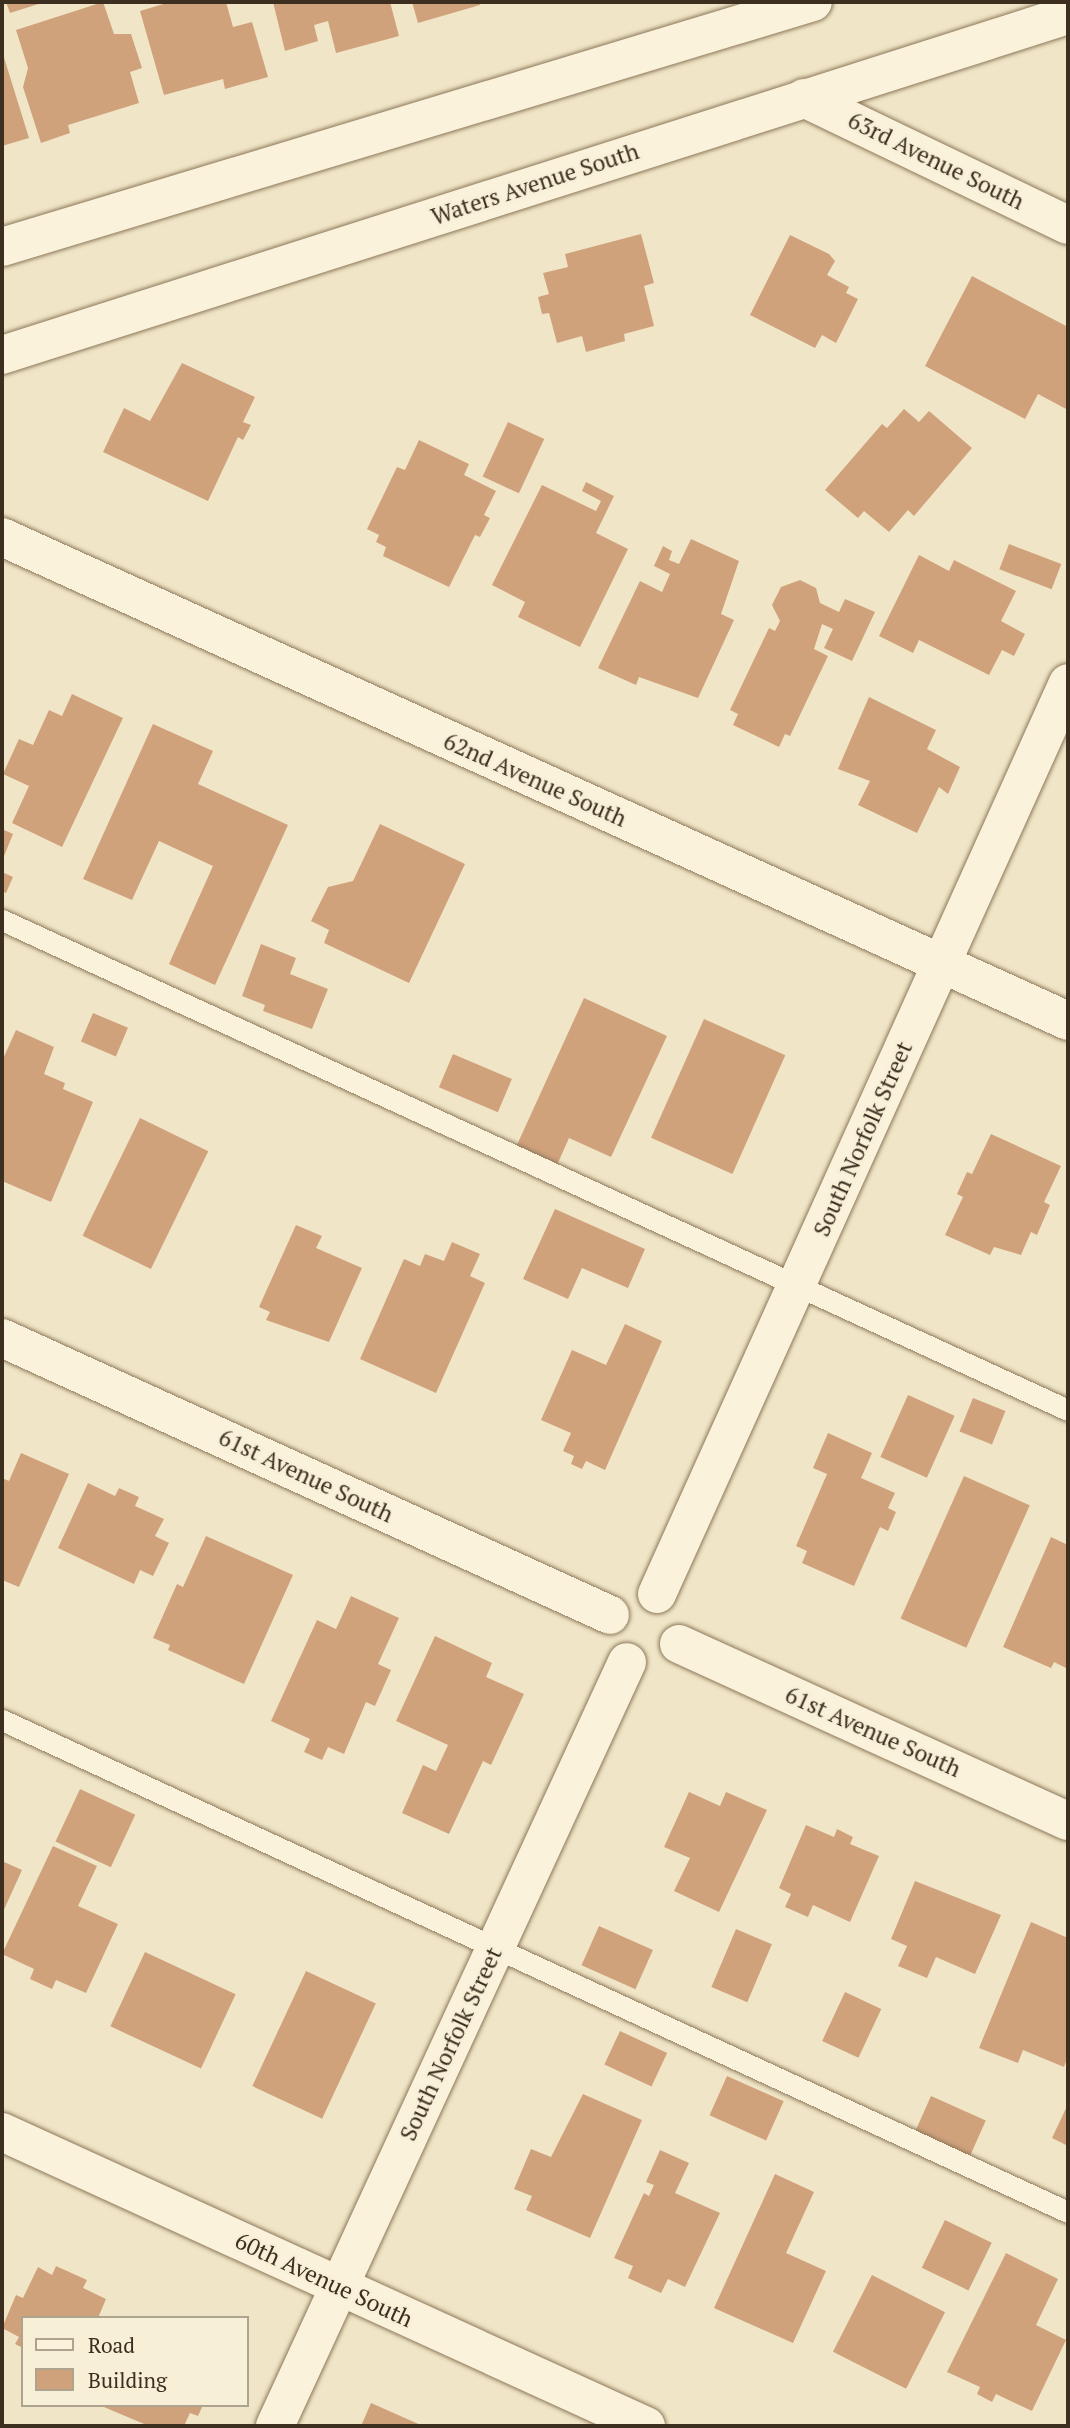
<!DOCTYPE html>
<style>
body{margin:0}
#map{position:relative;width:1070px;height:2428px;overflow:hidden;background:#f0e6c7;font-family:"PT Serif",serif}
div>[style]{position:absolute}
.building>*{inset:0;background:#d0a27c;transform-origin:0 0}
.roads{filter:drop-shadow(0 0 2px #8d785b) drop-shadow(0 0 2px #8d785b)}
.service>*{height:21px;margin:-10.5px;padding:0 10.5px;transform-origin:10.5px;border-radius:10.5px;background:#faf2db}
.minor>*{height:38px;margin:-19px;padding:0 19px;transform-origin:19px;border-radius:19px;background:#faf2db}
.tertiary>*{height:38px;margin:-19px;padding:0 19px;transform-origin:19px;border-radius:19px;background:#faf2db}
span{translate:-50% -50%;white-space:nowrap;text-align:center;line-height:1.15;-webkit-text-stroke:5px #f7f0d7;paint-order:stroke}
.street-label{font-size:23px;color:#3d2f20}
.frame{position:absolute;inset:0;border:4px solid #3d2f20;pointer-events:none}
.legend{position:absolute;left:21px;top:2316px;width:228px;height:91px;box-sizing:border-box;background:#f7f0d7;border:2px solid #ada38e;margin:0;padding:9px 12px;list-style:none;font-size:21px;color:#3d2f20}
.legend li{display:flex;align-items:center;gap:14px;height:35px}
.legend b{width:35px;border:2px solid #ada38e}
</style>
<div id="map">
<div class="building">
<div style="clip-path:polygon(6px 2px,45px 2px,10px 13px)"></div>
<div style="clip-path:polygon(103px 2px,114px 34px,131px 34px,142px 68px,130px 72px,139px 103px,68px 125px,70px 133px,41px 143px,23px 87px,28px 68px,16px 30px)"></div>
<div style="clip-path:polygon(170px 2px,226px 2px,233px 27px,252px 22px,268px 77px,225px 89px,223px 79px,164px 95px,140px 11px)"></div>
<div style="clip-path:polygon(273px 2px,390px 2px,399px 36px,336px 53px,328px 21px,314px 25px,318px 41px,285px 51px)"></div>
<div style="clip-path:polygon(412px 2px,479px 2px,480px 5px,418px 23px)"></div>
<div style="clip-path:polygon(2px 51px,29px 138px,2px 146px)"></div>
<div style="clip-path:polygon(641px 234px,654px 283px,644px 286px,654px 326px,624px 334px,625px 341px,586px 352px,582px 336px,557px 343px,549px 313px,542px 314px,538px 297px,549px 294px,543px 273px,568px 267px,565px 254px)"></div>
<div style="clip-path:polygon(790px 235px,829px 254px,835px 261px,827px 275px,849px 287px,846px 293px,858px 299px,836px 343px,822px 335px,815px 348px,750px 315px)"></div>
<div style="clip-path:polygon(972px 276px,1068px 327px,1068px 410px,1038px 394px,1025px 419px,925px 366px)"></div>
<div style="clip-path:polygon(182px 363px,255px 397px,243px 422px,251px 425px,243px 440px,238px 437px,208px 501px,103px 452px,124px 408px,150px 421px)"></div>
<div style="clip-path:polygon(904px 409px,919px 422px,929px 411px,972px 448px,914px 516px,908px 510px,889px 532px,864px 511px,858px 518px,825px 490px,882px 424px,887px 428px)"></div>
<div style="left:508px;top:422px;width:40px;height:60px;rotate:25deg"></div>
<div style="clip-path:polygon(419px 440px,469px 464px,464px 475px,496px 491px,484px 515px,490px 518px,480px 537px,475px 535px,449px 587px,383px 556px,386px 547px,376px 542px,379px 535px,367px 529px,397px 467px,405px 470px)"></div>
<div style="clip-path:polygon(586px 482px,614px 496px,596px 533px,628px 549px,580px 647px,518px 617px,525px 602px,492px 585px,542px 485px,596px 511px,601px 501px,582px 491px)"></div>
<div style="clip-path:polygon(691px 539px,739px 561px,721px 614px,734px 620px,698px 698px,639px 677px,636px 685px,598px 668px,640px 581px,662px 592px,670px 574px,654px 566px,663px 546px,672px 551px,669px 560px,679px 564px)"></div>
<div style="left:1009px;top:544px;width:56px;height:27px;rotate:21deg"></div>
<div style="clip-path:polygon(919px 555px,949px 571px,954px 560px,1016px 591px,1001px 621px,1025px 634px,1014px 656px,1002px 650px,989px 675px,919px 640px,913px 653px,879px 636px)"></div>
<div style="clip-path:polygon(800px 580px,816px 588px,820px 603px,839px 612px,845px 599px,875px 612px,852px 661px,824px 648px,833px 629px,822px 624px,814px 649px,828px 656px,790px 736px,785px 734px,779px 747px,733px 725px,738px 714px,730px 710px,769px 628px,775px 631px,780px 621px,772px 605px,781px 587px)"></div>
<div style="clip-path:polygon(72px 694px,123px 718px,62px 847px,12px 823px,29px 786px,3px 774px,19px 739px,33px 745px,49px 710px,62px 716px)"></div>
<div style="clip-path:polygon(869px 697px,936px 730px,927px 749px,960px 767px,948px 794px,939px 787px,917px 833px,858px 805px,870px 781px,838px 769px)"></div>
<div style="clip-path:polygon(153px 724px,213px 751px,198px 784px,288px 825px,215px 985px,169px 964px,213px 866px,159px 841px,132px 900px,83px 879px)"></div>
<div style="clip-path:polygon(380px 824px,465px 864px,409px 983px,324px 943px,329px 930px,311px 921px,328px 887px,353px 881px)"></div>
<div style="clip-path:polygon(2px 829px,13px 834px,2px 861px)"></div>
<div style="clip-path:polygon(2px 872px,13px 877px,6px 893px,2px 891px)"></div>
<div style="clip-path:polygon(261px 944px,296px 958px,290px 974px,328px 989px,312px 1029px,263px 1011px,265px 1005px,242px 996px)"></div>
<div style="clip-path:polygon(584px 998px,667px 1036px,611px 1157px,569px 1138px,557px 1165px,516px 1147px)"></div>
<div style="left:93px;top:1013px;width:38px;height:31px;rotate:23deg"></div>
<div style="left:704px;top:1019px;width:89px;height:130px;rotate:24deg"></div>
<div style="clip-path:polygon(16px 1030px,54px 1047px,44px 1074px,65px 1083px,63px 1089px,93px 1102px,51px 1202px,2px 1181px,2px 1061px)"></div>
<div style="left:453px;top:1054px;width:64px;height:36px;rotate:23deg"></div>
<div style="left:140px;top:1118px;width:76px;height:131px;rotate:26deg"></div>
<div style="clip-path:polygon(991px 1134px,1061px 1166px,1044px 1202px,1050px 1205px,1037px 1235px,1031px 1232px,1021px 1255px,994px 1247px,990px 1255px,945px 1235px,963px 1197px,957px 1194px,967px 1172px,972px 1174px)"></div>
<div style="clip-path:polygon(555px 1209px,645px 1249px,628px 1288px,582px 1268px,568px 1299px,523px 1279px)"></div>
<div style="clip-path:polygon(296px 1225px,322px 1236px,316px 1248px,362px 1268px,329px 1342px,266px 1320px,270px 1312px,259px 1307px)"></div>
<div style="clip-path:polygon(452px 1242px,480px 1254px,470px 1276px,485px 1283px,436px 1393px,360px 1359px,404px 1259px,420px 1266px,425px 1254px,444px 1261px)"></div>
<div style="clip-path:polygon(625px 1324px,662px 1341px,605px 1470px,586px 1461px,582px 1469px,571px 1464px,574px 1456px,563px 1451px,571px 1433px,541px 1420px,572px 1350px,606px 1365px)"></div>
<div style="left:908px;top:1395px;width:51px;height:68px;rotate:24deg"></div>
<div style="left:973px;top:1398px;width:35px;height:36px;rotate:22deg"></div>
<div style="clip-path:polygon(828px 1433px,872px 1453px,861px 1478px,895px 1493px,888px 1508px,896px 1512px,888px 1531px,880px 1527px,854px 1586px,802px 1563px,807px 1551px,796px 1546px,827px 1474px,813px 1468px)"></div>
<div style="clip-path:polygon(21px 1453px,69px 1474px,19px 1587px,2px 1580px,2px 1478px,9px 1481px)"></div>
<div style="left:964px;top:1476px;width:72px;height:156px;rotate:24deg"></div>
<div style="clip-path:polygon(88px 1483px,115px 1496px,119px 1488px,139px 1497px,135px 1506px,164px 1519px,155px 1536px,169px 1543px,153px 1576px,140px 1570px,134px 1584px,58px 1548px)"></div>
<div style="clip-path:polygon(206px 1536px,293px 1575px,244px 1684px,168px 1650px,170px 1645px,153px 1638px,177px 1584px,183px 1587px)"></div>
<div style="clip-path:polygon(1051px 1537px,1068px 1545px,1068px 1669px,1054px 1662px,1051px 1668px,1003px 1647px)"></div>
<div style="clip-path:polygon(351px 1596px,399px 1618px,378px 1664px,391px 1670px,375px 1706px,366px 1702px,344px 1754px,328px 1747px,322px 1760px,304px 1752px,310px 1739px,271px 1721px,317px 1620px,336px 1629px)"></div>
<div style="clip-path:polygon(435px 1636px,492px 1663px,486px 1677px,524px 1694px,491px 1765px,483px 1761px,449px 1834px,402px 1813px,423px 1765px,436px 1771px,448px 1745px,396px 1721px)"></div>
<div style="left:80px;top:1789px;width:61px;height:58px;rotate:25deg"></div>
<div style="clip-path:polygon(689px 1792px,720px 1806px,726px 1792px,767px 1810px,719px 1912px,674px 1891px,690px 1858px,664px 1847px)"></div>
<div style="clip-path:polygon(806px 1825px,834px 1837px,837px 1829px,853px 1837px,850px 1844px,879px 1856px,850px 1922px,813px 1905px,808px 1917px,785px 1907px,791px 1894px,779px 1888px)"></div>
<div style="clip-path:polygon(53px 1846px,97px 1866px,78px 1906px,118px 1924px,86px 1993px,56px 1980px,52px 1989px,30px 1979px,34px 1969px,2px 1954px)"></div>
<div style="clip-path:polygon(2px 1861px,22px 1870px,2px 1914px)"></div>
<div style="clip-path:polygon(915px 1881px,1001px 1915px,975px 1974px,936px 1957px,927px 1978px,898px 1966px,907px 1946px,891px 1939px)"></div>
<div style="clip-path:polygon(1031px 1922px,1068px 1938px,1068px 2056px,1064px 2067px,1023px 2050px,1018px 2063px,979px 2048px)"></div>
<div style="left:599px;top:1926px;width:59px;height:43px;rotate:24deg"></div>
<div style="left:736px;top:1929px;width:39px;height:63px;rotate:23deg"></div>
<div style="left:145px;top:1952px;width:100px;height:82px;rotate:25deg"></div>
<div style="left:306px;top:1971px;width:77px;height:127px;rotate:25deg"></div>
<div style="left:845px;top:1992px;width:40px;height:54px;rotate:25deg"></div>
<div style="left:620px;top:2031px;width:52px;height:37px;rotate:25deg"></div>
<div style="left:727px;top:2076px;width:62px;height:43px;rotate:24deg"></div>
<div style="clip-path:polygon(583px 2094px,642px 2120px,590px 2238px,526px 2210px,532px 2196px,514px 2189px,531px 2149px,551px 2157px)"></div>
<div style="left:931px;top:2096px;width:60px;height:40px;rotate:24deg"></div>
<div style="clip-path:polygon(1068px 2104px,1068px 2146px,1052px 2138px)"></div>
<div style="clip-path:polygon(660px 2150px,689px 2163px,675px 2193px,720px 2213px,685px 2287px,668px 2279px,661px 2293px,628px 2278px,633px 2266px,614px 2258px,644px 2193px,649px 2196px,654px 2185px,646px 2182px)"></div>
<div style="clip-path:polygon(775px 2174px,814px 2192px,786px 2253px,826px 2271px,793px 2343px,714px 2308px)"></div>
<div style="left:945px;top:2220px;width:52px;height:53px;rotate:26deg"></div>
<div style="clip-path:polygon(1006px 2253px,1058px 2279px,1036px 2325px,1066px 2340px,1032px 2411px,996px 2394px,992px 2402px,977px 2394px,980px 2387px,947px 2372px)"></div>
<div style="clip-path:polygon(56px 2266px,87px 2280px,83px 2288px,106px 2299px,98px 2318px,23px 2318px,23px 2348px,15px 2344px,19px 2337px,2px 2328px,16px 2295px,23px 2298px,38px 2267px,52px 2275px)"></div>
<div style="left:872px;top:2275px;width:82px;height:86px;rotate:27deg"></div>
<div style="clip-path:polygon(371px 2403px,423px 2426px,361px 2426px)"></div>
<div style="clip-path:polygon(99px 2405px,203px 2405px,198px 2416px,190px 2413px,184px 2426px,149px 2426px)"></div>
</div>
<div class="roads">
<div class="service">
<div style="left:2px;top:920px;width:1173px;rotate:24.69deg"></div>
<div style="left:2px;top:1720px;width:1174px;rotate:24.78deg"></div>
</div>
<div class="minor">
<div style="left:804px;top:98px;width:293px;rotate:25.7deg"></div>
<div style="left:2px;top:1338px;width:668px;rotate:24.49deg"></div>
<div style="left:657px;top:1594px;width:999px;rotate:-65.72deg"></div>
<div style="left:679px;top:1644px;width:427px;rotate:24.5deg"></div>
<div style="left:2px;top:2132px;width:708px;rotate:24.54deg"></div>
<div style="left:275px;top:2426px;width:841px;rotate:-65.26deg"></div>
</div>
<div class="tertiary">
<div style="left:2px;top:247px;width:847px;rotate:-16.81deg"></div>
<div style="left:2px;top:355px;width:1119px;rotate:-17.69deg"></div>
<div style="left:2px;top:537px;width:1171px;rotate:24.42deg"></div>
</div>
</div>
<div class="street-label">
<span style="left:936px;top:161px;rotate:26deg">63rd Avenue South</span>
<span style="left:535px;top:184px;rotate:-18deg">Waters Avenue South</span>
<span style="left:535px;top:780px;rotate:24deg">62nd Avenue South</span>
<span style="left:863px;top:1139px;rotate:-66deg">South Norfolk Street</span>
<span style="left:306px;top:1476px;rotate:25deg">61st Avenue South</span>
<span style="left:873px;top:1732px;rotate:24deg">61st Avenue South</span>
<span style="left:451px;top:2044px;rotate:-65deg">South Norfolk Street</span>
<span style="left:324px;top:2280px;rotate:25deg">60th Avenue South</span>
</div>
<div class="frame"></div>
<ul class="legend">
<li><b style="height:9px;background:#faf2db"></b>Road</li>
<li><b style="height:19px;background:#d0a27c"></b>Building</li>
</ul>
</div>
